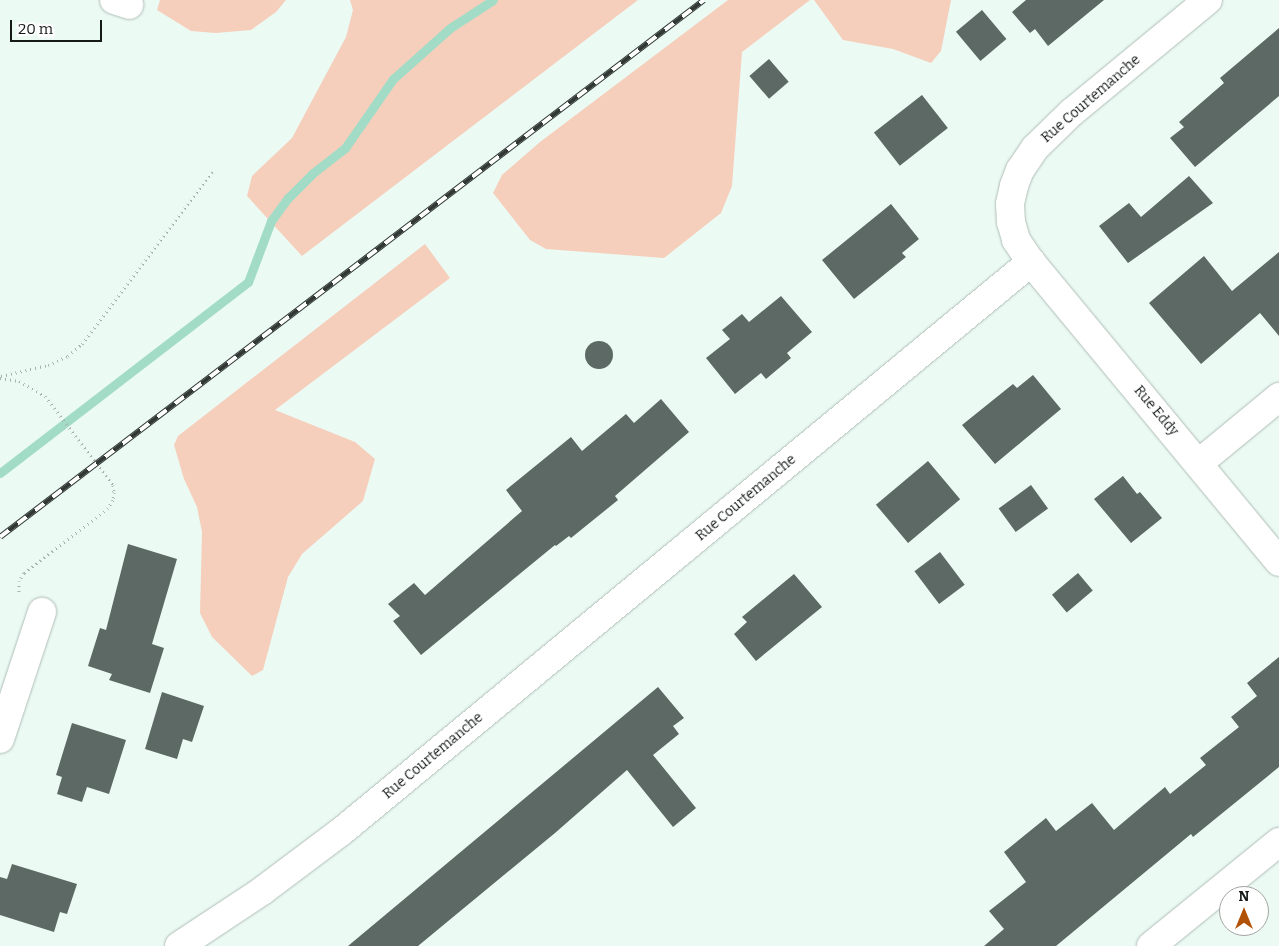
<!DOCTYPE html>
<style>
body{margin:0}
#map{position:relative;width:1279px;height:946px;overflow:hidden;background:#ecfaf4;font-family:Bitter,serif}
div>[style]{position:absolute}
.green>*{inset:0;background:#f5cfbb}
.stream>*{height:9px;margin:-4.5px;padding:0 4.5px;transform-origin:4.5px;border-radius:4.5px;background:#a2dcc6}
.building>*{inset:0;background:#5d6964;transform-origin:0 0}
.round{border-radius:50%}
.path>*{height:3px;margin-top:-1.5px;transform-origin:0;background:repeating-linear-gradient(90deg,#a8b3af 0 1px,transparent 0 5px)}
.roads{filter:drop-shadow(0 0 1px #afbdb7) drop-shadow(0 0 1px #afbdb7)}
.minor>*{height:28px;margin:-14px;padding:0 14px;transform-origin:14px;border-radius:14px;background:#fff}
.rail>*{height:5.5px;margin-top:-2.75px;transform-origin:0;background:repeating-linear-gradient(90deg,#fff 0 11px,#313835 0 22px);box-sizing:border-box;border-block:1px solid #313835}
span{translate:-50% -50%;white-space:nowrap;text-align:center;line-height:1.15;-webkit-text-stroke:5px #fff;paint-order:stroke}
.street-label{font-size:14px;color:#151a18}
.north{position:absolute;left:1219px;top:886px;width:50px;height:50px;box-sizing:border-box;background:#fff;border:1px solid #a1a3a3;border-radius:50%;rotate:0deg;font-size:14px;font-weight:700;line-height:20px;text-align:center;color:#151a18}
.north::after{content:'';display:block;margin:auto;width:18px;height:22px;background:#b15207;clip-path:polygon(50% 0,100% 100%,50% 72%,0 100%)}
.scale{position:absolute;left:10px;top:20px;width:92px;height:22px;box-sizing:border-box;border:2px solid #151a18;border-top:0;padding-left:6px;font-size:15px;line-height:18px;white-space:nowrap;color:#151a18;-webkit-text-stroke:4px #fff;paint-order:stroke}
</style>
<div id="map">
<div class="green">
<div style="clip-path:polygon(160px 0,286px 0,276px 12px,251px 30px,216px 33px,191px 31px,157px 10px)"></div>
<div style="clip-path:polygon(350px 0,638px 0,302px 256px,247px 196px,252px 176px,292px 138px,346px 37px,353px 10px)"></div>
<div style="clip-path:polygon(728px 0,810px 0,742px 52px,732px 186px,721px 213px,664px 258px,546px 249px,530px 240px,493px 193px,502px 175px,540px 142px)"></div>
<div style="clip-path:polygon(814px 0,951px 0,941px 51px,931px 63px,893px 49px,843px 40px)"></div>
<div style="clip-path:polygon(425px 244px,450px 278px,275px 410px,355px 442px,375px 459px,363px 501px,302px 554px,288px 577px,263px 670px,252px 676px,212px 637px,200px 613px,202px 532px,197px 507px,184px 479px,174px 445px,178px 436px)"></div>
</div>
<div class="stream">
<div style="left:0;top:473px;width:313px;rotate:-37.6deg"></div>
<div style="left:248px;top:282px;width:65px;rotate:-69.3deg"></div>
<div style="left:271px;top:221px;width:29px;rotate:-54deg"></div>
<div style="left:288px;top:198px;width:35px;rotate:-45deg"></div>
<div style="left:313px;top:173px;width:41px;rotate:-38deg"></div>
<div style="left:345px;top:148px;width:84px;rotate:-55.2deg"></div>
<div style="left:393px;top:79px;width:76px;rotate:-41.8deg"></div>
<div style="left:450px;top:28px;width:51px;rotate:-33.1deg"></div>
</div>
<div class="building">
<div style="clip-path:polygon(1026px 0,1104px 0,1048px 46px,1035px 29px,1030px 33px,1012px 12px)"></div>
<div style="left:982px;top:10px;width:38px;height:34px;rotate:50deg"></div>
<div style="clip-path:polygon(1279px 28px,1279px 96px,1195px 167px,1170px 138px,1184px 127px,1179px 122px,1224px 83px,1220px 78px)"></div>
<div style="left:769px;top:59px;width:30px;height:26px;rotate:49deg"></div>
<div style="left:922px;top:95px;width:42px;height:61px;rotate:52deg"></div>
<div style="clip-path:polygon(1189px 176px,1213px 203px,1128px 263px,1099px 226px,1129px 203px,1141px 217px)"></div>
<div style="clip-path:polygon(891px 204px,919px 239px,902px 253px,906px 257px,854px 299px,822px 260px)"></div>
<div style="clip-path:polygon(1279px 252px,1279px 336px,1260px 313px,1201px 364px,1149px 303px,1204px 256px,1232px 291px)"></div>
<div style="clip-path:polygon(781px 296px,812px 332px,787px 353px,791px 358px,766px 379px,761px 373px,735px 394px,706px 358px,730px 339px,722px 330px,742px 314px,749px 322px)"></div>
<div class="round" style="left:585px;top:341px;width:28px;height:28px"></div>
<div style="clip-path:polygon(1033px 375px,1061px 409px,995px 464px,962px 425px,1013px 384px,1017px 388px)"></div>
<div style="clip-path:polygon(661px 399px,689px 432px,615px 496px,618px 500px,571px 538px,569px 536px,556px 546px,555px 545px,421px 655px,393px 621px,400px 616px,388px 604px,414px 583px,425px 595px,522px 511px,506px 490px,571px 437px,582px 451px,626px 414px,634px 423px)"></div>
<div style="left:928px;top:461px;width:50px;height:68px;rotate:50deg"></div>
<div style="clip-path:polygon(1123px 476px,1137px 494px,1140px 492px,1162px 518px,1131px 543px,1094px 499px)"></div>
<div style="left:1031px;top:485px;width:29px;height:40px;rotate:54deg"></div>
<div style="clip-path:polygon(128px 544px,177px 559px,152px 644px,164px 648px,150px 693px,109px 680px,112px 674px,88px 666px,100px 628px,106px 630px)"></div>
<div style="left:940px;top:552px;width:41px;height:32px;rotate:53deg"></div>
<div style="left:1078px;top:573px;width:23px;height:34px;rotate:50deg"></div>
<div style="clip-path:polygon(794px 574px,822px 607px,756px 661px,734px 634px,747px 622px,742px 617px)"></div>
<div style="clip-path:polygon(1279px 657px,1279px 767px,1193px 837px,1191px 834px,1056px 946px,984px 946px,1004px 929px,989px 911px,1026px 882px,1004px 852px,1046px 818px,1056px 831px,1092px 803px,1114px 830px,1165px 787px,1170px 794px,1206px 765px,1200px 758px,1239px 727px,1231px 717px,1257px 696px,1247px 683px)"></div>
<div style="clip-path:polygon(658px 687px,684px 718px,673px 726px,679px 734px,653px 755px,696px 808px,673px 827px,627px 770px,555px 833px,418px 946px,348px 946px)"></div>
<div style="clip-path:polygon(162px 692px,204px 706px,192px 742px,183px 739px,177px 759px,145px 749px)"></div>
<div style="clip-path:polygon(72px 723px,126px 740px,109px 794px,87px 787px,82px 802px,57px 794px,62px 777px,56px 775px)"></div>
<div style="clip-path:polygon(12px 864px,77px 884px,67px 914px,60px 912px,54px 932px,0 915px,0 877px,7px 879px)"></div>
</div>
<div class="path">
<div style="left:1px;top:376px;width:48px;rotate:-13.2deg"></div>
<div style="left:48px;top:365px;width:22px;rotate:-24deg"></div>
<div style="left:68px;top:356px;width:18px;rotate:-41deg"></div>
<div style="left:82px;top:344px;width:217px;rotate:-52.9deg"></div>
<div style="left:0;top:378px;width:19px;rotate:9deg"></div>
<div style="left:19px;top:381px;width:30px;rotate:30deg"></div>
<div style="left:45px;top:396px;width:112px;rotate:52.6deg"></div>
<div style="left:113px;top:485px;width:7px;rotate:82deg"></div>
<div style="left:114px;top:492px;width:8px;rotate:97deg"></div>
<div style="left:113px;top:500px;width:9px;rotate:122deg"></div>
<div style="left:108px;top:508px;width:106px;rotate:142.3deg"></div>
<div style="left:24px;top:573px;width:9px;rotate:122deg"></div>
<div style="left:19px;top:581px;width:13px;rotate:90deg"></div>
</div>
<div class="roads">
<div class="minor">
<div style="left:114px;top:0;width:16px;rotate:18deg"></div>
<div style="left:1208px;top:0;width:176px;rotate:140.5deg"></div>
<div style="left:1072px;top:112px;width:52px;rotate:135.8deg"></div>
<div style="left:1035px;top:148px;width:27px;rotate:124deg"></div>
<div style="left:1020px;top:170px;width:17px;rotate:111deg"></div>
<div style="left:1014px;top:186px;width:18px;rotate:103deg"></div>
<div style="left:1010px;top:204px;width:18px;rotate:87deg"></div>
<div style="left:1011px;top:222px;width:19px;rotate:74deg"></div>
<div style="left:1016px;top:240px;width:27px;rotate:56deg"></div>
<div style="left:1031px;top:262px;width:389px;rotate:50.4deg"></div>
<div style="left:1199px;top:463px;width:104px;rotate:-39.5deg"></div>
<div style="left:0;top:739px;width:134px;rotate:-71.7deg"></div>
<div style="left:179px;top:946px;width:100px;rotate:-33.5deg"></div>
<div style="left:262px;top:891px;width:100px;rotate:-36.9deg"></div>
<div style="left:342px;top:831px;width:894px;rotate:-39.55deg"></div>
<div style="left:1151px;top:946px;width:165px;rotate:-39.1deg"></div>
</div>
</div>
<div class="rail">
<div style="left:0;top:537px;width:885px;rotate:-37.34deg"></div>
</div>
<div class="street-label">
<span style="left:1091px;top:99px;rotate:-41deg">Rue Courtemanche</span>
<span style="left:1156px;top:411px;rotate:50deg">Rue Eddy</span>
<span style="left:746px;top:498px;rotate:-40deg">Rue Courtemanche</span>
<span style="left:433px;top:756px;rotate:-40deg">Rue Courtemanche</span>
</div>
<div class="north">N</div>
<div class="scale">20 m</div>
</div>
